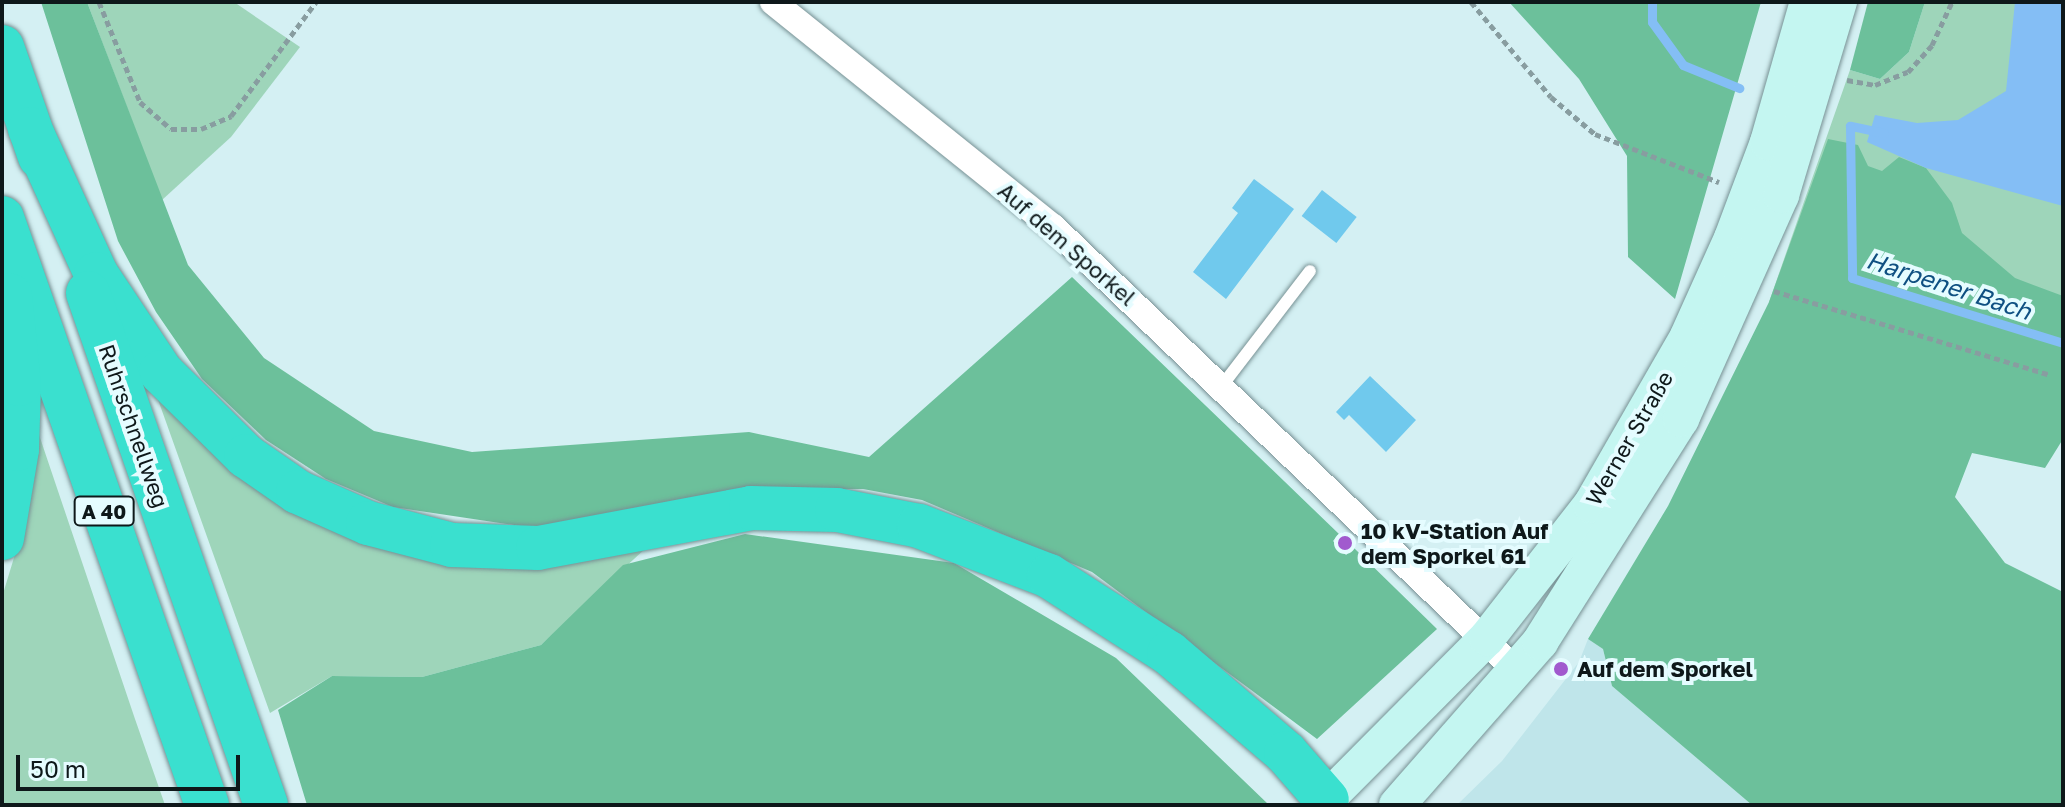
<!DOCTYPE html>
<meta charset="utf-8">
<style>
body{margin:0}
#map{position:relative;width:2065px;height:807px;overflow:hidden;background:#d4f0f3;font-family:"Golos Text",sans-serif}
div>[style]{position:absolute}
.built>*{inset:0;background:#bfe5ea}
.green>*{inset:0;background:#9ed5ba}
.forest>*{inset:0;background:#6cc09b}
.water>*{inset:0;background:#84bef5}
.stream>*{height:9px;margin:-4.5px;padding:0 4.5px;transform-origin:4.5px;border-radius:4.5px;background:#84bef5}
.building>*{inset:0;background:#70c9ed;transform-origin:0 0}
.path>*{height:5px;margin-top:-2.5px;transform-origin:0;background:repeating-linear-gradient(90deg,#889da0 0 6px,transparent 0 10px)}
.roads{filter:drop-shadow(0 0 2px #779194) drop-shadow(0 0 2px #779194)}
.lane>*{height:12px;margin:-6px;padding:0 6px;transform-origin:6px;border-radius:6px;background:#fff}
.street>*{height:26px;margin:-13px;padding:0 13px;transform-origin:13px;border-radius:13px;background:#fff}
.secondary>*{height:36px;margin:-18px;padding:0 18px;transform-origin:18px;border-radius:18px;background:#c4f6f1}
.highway>*{height:44px;margin:-22px;padding:0 22px;transform-origin:22px;border-radius:22px;background:#3ae0cf}
.dots>*{width:22px;height:22px;translate:-50% -50%;box-sizing:border-box;border:4px solid #e5fcff;border-radius:50%}
span{translate:-50% -50%;white-space:nowrap;text-align:center;line-height:1.15;-webkit-text-stroke:8px #e5fcff;paint-order:stroke}
.shield-label span{padding:2px 6px;background:#e5fcff;border:2px solid;border-radius:6px;-webkit-text-stroke-width:0}
.shield-label{font-size:20px;color:#0e181a;font-weight:700}
.street-label{font-size:22px;color:#0e181a}
.poi-label{font-size:22px;color:#0e181a;font-weight:700}
.left{translate:0 -50%;text-align:left}
.water-label{font-size:24px;color:#0f5082;font-style:italic}
.frame{position:absolute;inset:0;border:4px solid #0e181a;pointer-events:none}
.scale{position:absolute;left:16px;top:755px;width:224px;height:36px;box-sizing:border-box;border:4px solid #0e181a;border-top:0;padding-left:10px;font-size:24px;line-height:28px;white-space:nowrap;color:#0e181a;-webkit-text-stroke:6px #e5fcff;paint-order:stroke}
</style>
<div id="map">
<div class="built">
<div style="clip-path:polygon(1588px 639px,1603px 649px,1612px 686px,1752px 805px,1457px 805px,1502px 761px,1579px 662px)"></div>
</div>
<div class="green">
<div style="clip-path:polygon(87px 2px,234px 2px,300px 47px,231px 137px,162px 200px)"></div>
<div style="clip-path:polygon(1925px 2px,2063px 2px,2063px 394px,1769px 302px,1850px 70px,1880px 79px,1909px 52px)"></div>
<div style="clip-path:polygon(151px 380px,311px 513px,647px 547px,541px 645px,422px 677px,332px 676px,270px 713px)"></div>
<div style="clip-path:polygon(32px 414px,135px 719px,165px 805px,2px 805px,2px 597px,20px 538px)"></div>
</div>
<div class="forest">
<div style="clip-path:polygon(41px 2px,87px 2px,188px 265px,264px 358px,374px 431px,472px 452px,749px 432px,869px 457px,1072px 277px,1339px 534px,1333px 541px,1346px 555px,1354px 548px,1437px 629px,1317px 739px,1092px 572px,922px 500px,863px 489px,739px 489px,541px 529px,393px 507px,326px 479px,266px 440px,202px 379px,156px 312px,118px 241px)"></div>
<div style="clip-path:polygon(1509px 2px,1761px 2px,1675px 299px,1628px 257px,1627px 156px,1579px 79px)"></div>
<div style="clip-path:polygon(1868px 2px,1925px 2px,1909px 52px,1880px 79px,1850px 70px)"></div>
<div style="clip-path:polygon(1828px 139px,1858px 145px,1868px 166px,1882px 171px,1899px 157px,1926px 168px,1952px 203px,1962px 233px,2015px 278px,2063px 296px,2063px 439px,2045px 468px,1972px 453px,1955px 497px,2005px 563px,2063px 592px,2063px 805px,1752px 805px,1612px 686px,1603px 649px,1588px 639px,1668px 506px,1769px 302px)"></div>
<div style="clip-path:polygon(745px 534px,954px 563px,1116px 658px,1268px 804px,307px 805px,278px 710px,332px 676px,422px 677px,541px 645px,623px 565px)"></div>
</div>
<div class="water">
<div style="clip-path:polygon(2015px 2px,2063px 2px,2063px 206px,1926px 168px,1867px 142px,1875px 115px,1917px 123px,1958px 120px,2006px 91px)"></div>
</div>
<div class="stream">
<div style="left:1652px;top:2px;width:20px;rotate:90deg"></div>
<div style="left:1652px;top:22px;width:53px;rotate:54.2deg"></div>
<div style="left:1683px;top:65px;width:61px;rotate:22.3deg"></div>
<div style="left:1884px;top:133px;width:35px;rotate:-168deg"></div>
<div style="left:1850px;top:126px;width:152px;rotate:89.2deg"></div>
<div style="left:1852px;top:278px;width:221px;rotate:17.1deg"></div>
</div>
<div class="building">
<div style="clip-path:polygon(1254px 179px,1294px 209px,1226px 299px,1193px 272px,1238px 213px,1232px 208px)"></div>
<div style="left:1322px;top:190px;width:44px;height:33px;rotate:38deg"></div>
<div style="clip-path:polygon(1370px 376px,1416px 420px,1386px 452px,1349px 415px,1344px 420px,1336px 412px)"></div>
<div style="left:1343px;top:532px;width:18px;height:12px;rotate:45deg"></div>
</div>
<div class="path">
<div style="left:99px;top:2px;width:108px;rotate:67.7deg"></div>
<div style="left:140px;top:102px;width:41px;rotate:41.1deg"></div>
<div style="left:171px;top:129px;width:30px"></div>
<div style="left:201px;top:129px;width:33px;rotate:-23deg"></div>
<div style="left:231px;top:116px;width:142px;rotate:-53.3deg"></div>
<div style="left:1471px;top:2px;width:124px;rotate:49.9deg"></div>
<div style="left:1551px;top:97px;width:57px;rotate:40.1deg"></div>
<div style="left:1595px;top:134px;width:133px;rotate:21.2deg"></div>
<div style="left:1847px;top:80px;width:28px;rotate:10deg"></div>
<div style="left:1875px;top:85px;width:35px;rotate:-22deg"></div>
<div style="left:1908px;top:72px;width:36px;rotate:-48deg"></div>
<div style="left:1932px;top:45px;width:47px;rotate:-65.1deg"></div>
<div style="left:1774px;top:291px;width:289px;rotate:16.9deg"></div>
</div>
<div class="roads">
<div class="lane">
<div style="left:1221px;top:387px;width:146px;rotate:-52.5deg"></div>
</div>
<div class="street">
<div style="left:773px;top:2px;width:359px;rotate:38.8deg"></div>
<div style="left:1053px;top:227px;width:642px;rotate:43.74deg"></div>
</div>
<div class="secondary">
<div style="left:1321px;top:805px;width:235px;rotate:-45.2deg"></div>
<div style="left:1487px;top:638px;width:169px;rotate:-52deg"></div>
<div style="left:1591px;top:505px;width:195px;rotate:-60.1deg"></div>
<div style="left:1688px;top:336px;width:107px;rotate:-65.8deg"></div>
<div style="left:1732px;top:238px;width:103px;rotate:-69.4deg"></div>
<div style="left:1768px;top:142px;width:146px;rotate:-74.1deg"></div>
<div style="left:1397px;top:805px;width:217px;rotate:-48.7deg"></div>
<div style="left:1540px;top:642px;width:264px;rotate:-57.7deg"></div>
<div style="left:1681px;top:419px;width:245px;rotate:-65.9deg"></div>
<div style="left:1781px;top:195px;width:202px;rotate:-73.3deg"></div>
</div>
<div class="highway">
<div style="left:2px;top:47px;width:116px;rotate:70.9deg"></div>
<div style="left:30px;top:129px;width:159px;rotate:65.5deg"></div>
<div style="left:96px;top:274px;width:118px;rotate:56.4deg"></div>
<div style="left:161px;top:372px;width:120px;rotate:44.7deg"></div>
<div style="left:246px;top:456px;width:63px;rotate:34.7deg"></div>
<div style="left:298px;top:492px;width:77px;rotate:23.9deg"></div>
<div style="left:368px;top:523px;width:87px;rotate:14.7deg"></div>
<div style="left:452px;top:545px;width:86px;rotate:2deg"></div>
<div style="left:538px;top:548px;width:217px;rotate:-10.6deg"></div>
<div style="left:751px;top:508px;width:86px;rotate:1.3deg"></div>
<div style="left:837px;top:510px;width:84px;rotate:11deg"></div>
<div style="left:919px;top:526px;width:139px;rotate:21deg"></div>
<div style="left:1049px;top:576px;width:143px;rotate:32.7deg"></div>
<div style="left:1169px;top:653px;width:154px;rotate:40.5deg"></div>
<div style="left:1286px;top:753px;width:62px;rotate:48.9deg"></div>
<div style="left:2px;top:218px;width:622px;rotate:70.75deg"></div>
<div style="left:88px;top:293px;width:542px;rotate:70.83deg"></div>
<div style="left:2px;top:538px;width:90px;rotate:-80.4deg"></div>
<div style="left:17px;top:449px;width:65px;rotate:-88.2deg"></div>
<div style="left:19px;top:384px;width:89px;rotate:-95.8deg"></div>
</div>
</div>
<div class="dots">
<div style="left:1345px;top:543px;background:#a15ace"></div>
<div style="left:1561px;top:669px;background:#a15ace"></div>
</div>
<div class="shield-label">
<span style="left:104px;top:511px">A 40</span>
</div>
<div class="street-label">
<span style="left:1067px;top:244px;rotate:41deg">Auf dem Sporkel</span>
<span style="left:134px;top:426px;rotate:71deg">Ruhrschnellweg</span>
<span style="left:1629px;top:438px;rotate:-60deg">Werner Straße</span>
</div>
<div class="poi-label">
<span class="left" style="left:1361px;top:543px">10 kV-Station Auf<br>dem Sporkel 61</span>
<span class="left" style="left:1577px;top:669px">Auf dem Sporkel</span>
</div>
<div class="water-label">
<span style="left:1949px;top:285px;rotate:18deg">Harpener Bach</span>
</div>
<div class="frame"></div>
<div class="scale">50 m</div>
</div>
